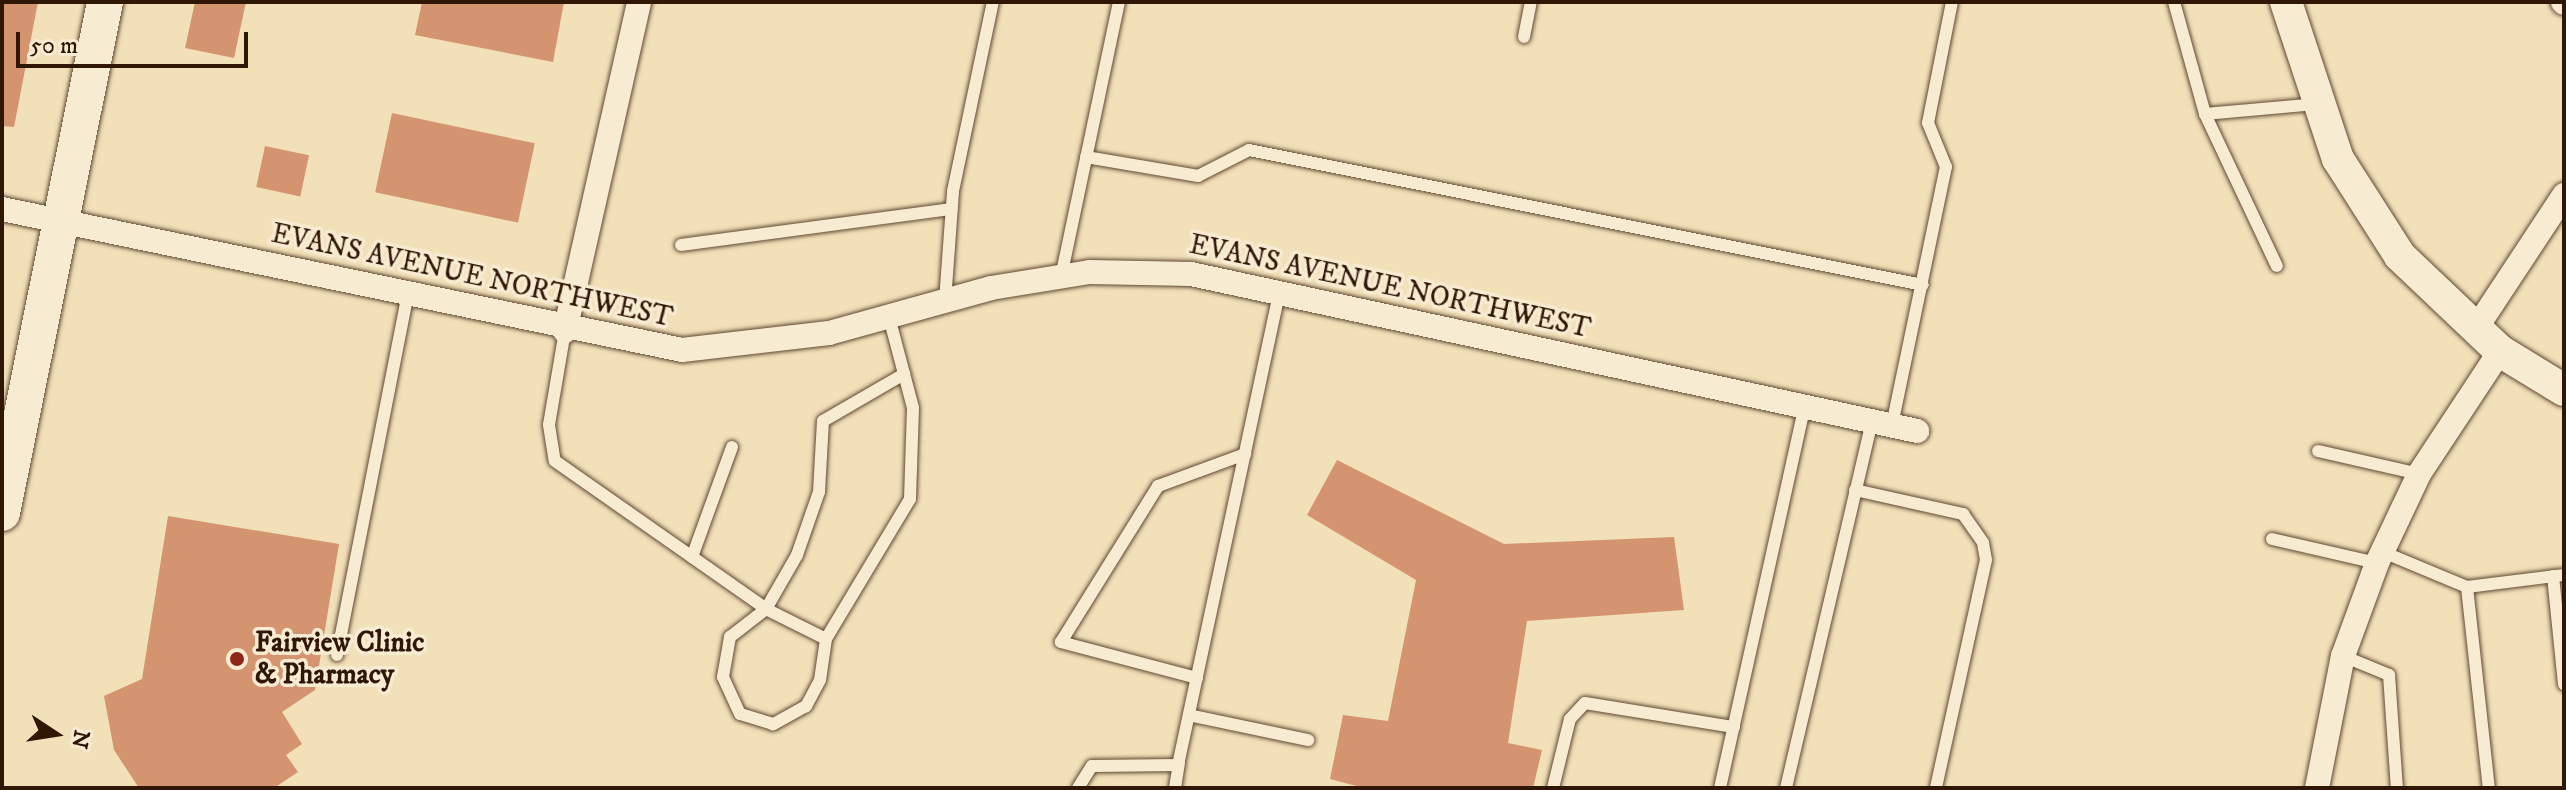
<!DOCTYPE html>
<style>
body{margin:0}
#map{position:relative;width:2566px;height:790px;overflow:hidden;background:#f2e0b9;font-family:"IM FELL DW Pica",serif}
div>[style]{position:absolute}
.building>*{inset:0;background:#d3946f;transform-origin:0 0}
.roads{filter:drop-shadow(0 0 2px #604832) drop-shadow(0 0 2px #604832)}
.service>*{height:12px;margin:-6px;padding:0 6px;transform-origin:6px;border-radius:6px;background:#f7ebd2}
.minor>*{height:24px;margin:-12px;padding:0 12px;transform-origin:12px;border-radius:12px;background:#f7ebd2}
.tertiary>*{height:32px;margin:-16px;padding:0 16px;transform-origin:16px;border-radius:16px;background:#f7ebd2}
.secondary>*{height:36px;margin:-18px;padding:0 18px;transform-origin:18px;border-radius:18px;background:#f7ebd2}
.dots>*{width:22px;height:22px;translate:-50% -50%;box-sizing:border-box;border:4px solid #f7ebd2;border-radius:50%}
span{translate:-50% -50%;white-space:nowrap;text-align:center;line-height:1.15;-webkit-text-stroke:7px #f7ebd2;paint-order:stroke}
.street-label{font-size:28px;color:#301605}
.poi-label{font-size:28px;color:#301605;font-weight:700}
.left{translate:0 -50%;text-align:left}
.frame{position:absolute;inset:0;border:4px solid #301605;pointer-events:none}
.north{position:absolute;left:16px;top:694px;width:80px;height:80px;-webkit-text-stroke:6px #f7ebd2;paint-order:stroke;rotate:102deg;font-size:22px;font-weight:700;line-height:32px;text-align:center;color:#301605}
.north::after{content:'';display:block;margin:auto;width:28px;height:36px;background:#301605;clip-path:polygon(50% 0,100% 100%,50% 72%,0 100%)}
.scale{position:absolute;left:16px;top:32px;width:232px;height:36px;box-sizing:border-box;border:4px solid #301605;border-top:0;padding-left:10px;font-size:24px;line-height:28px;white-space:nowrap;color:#301605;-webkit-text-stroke:6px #f7ebd2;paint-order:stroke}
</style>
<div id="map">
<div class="building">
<div style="clip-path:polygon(2px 2px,38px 2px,14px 127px,2px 126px)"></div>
<div style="clip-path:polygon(195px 2px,246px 2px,234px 58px,185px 48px)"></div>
<div style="clip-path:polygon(422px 2px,564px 2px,553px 62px,415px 35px)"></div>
<div style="left:392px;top:113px;width:146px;height:81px;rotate:12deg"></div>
<div style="left:265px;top:146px;width:45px;height:42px;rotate:12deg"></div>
<div style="clip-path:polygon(1337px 460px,1504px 544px,1674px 537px,1684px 610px,1527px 621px,1508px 743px,1542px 750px,1533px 788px,1364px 788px,1330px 779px,1343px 715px,1388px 721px,1416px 580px,1307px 515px)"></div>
<div style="clip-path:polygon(168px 516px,339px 544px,315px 690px,282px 712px,302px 744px,286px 755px,298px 772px,274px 788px,139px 788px,114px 750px,104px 696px,142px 679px)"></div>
</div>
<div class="roads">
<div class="service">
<div style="left:2174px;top:2px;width:116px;rotate:74.5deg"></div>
<div style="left:2205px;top:114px;width:111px;rotate:-5.1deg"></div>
<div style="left:1524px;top:37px;width:36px;rotate:-79deg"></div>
<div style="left:2205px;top:114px;width:168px;rotate:64.7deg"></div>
<div style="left:1086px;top:157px;width:114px;rotate:9.6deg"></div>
<div style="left:1198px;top:176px;width:57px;rotate:-27deg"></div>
<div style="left:1249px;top:150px;width:687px;rotate:11.33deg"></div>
<div style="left:681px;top:245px;width:273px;rotate:-7.6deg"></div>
<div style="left:1061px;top:277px;width:281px;rotate:-78.1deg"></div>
<div style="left:945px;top:301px;width:110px;rotate:-85.8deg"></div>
<div style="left:953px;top:191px;width:193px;rotate:-78.1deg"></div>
<div style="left:889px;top:317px;width:94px;rotate:75.2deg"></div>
<div style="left:913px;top:408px;width:91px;rotate:91.9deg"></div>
<div style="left:910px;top:499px;width:163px;rotate:121deg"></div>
<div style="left:826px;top:639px;width:41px;rotate:98.3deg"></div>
<div style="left:820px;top:680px;width:30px;rotate:118deg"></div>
<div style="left:806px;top:706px;width:38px;rotate:151deg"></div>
<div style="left:773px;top:724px;width:34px;rotate:-163deg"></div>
<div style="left:740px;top:714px;width:41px;rotate:-114.7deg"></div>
<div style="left:723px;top:677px;width:41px;rotate:-80.1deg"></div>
<div style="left:730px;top:637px;width:46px;rotate:-37.9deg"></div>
<div style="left:766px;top:609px;width:62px;rotate:-60.1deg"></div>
<div style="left:797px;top:555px;width:67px;rotate:-70.8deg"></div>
<div style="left:819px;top:492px;width:71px;rotate:-86.8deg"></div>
<div style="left:823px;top:421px;width:94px;rotate:-30.1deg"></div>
<div style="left:565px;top:331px;width:95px;rotate:99.7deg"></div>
<div style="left:549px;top:425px;width:36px;rotate:81deg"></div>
<div style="left:555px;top:461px;width:258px;rotate:35deg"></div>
<div style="left:766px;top:609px;width:67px;rotate:26.6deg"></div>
<div style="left:1892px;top:425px;width:264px;rotate:-78.2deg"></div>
<div style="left:1946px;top:167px;width:48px;rotate:-112.2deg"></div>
<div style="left:1928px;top:123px;width:123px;rotate:-78.8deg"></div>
<div style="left:2318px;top:451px;width:104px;rotate:12.8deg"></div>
<div style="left:1855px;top:490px;width:111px;rotate:12.5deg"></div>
<div style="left:1963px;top:514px;width:35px;rotate:55deg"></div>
<div style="left:1983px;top:543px;width:17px;rotate:80deg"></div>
<div style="left:1986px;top:560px;width:233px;rotate:102.4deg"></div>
<div style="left:2272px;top:539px;width:108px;rotate:12.9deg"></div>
<div style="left:2383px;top:552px;width:91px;rotate:22.6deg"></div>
<div style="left:2467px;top:587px;width:202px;rotate:83.8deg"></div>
<div style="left:692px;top:557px;width:117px;rotate:-70deg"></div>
<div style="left:2553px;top:576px;width:109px;rotate:84.2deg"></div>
<div style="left:2467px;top:587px;width:98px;rotate:-7.1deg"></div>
<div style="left:337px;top:655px;width:368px;rotate:-78.9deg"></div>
<div style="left:2343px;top:656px;width:50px;rotate:22.4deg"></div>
<div style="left:2389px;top:675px;width:113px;rotate:86deg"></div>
<div style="left:1197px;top:678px;width:141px;rotate:-165.2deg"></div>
<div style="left:1061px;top:642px;width:184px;rotate:-58.1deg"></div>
<div style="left:1158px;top:486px;width:93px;rotate:-20.2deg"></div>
<div style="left:1189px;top:715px;width:122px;rotate:11.9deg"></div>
<div style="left:1078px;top:788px;width:26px;rotate:-58deg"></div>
<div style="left:1092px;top:766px;width:86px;rotate:-0.7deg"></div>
<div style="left:1178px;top:765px;width:485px;rotate:-77.9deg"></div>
<div style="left:1175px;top:788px;width:25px;rotate:-81deg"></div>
<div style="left:1553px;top:788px;width:71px;rotate:-76.2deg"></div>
<div style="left:1570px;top:719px;width:22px;rotate:-47deg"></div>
<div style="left:1585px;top:703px;width:151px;rotate:9.2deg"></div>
<div style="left:1720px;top:788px;width:391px;rotate:-77.5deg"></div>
<div style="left:1786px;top:788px;width:377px;rotate:-76.8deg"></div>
</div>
<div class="minor">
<div style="left:2563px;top:2px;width:1px;rotate:45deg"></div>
<div style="left:2px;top:209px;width:694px;rotate:11.71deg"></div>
<div style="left:682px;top:350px;width:148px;rotate:-6.6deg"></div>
<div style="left:829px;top:333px;width:168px;rotate:-15.5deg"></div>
<div style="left:991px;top:288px;width:100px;rotate:-9.2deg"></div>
<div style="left:1090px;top:272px;width:101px;rotate:1.1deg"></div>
<div style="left:1191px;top:274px;width:743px;rotate:12.2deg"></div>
<div style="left:2475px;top:330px;width:162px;rotate:-56.6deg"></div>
<div style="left:565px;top:331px;width:337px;rotate:-77.3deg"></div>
<div style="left:2317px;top:788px;width:135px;rotate:-78.9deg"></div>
<div style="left:2343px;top:656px;width:99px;rotate:-69.9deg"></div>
<div style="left:2377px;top:563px;width:98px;rotate:-64.7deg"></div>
<div style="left:2419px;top:474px;width:147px;rotate:-56.6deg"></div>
</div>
<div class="tertiary">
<div style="left:2286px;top:2px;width:165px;rotate:71.7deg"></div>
<div style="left:2338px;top:159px;width:115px;rotate:57.4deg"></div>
<div style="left:2400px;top:256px;width:138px;rotate:43.5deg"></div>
<div style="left:2500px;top:351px;width:75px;rotate:31.4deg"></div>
</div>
<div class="secondary">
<div style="left:2px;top:513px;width:521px;rotate:-78.6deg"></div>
</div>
</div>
<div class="dots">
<div style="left:237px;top:659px;background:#8f2418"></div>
</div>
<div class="street-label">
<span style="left:472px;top:276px;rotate:12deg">EVANS AVENUE NORTHWEST</span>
<span style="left:1390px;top:287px;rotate:12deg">EVANS AVENUE NORTHWEST</span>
</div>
<div class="poi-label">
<span class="left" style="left:255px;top:659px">Fairview Clinic<br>&amp; Pharmacy</span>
</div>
<div class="frame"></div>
<div class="north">N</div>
<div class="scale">50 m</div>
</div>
